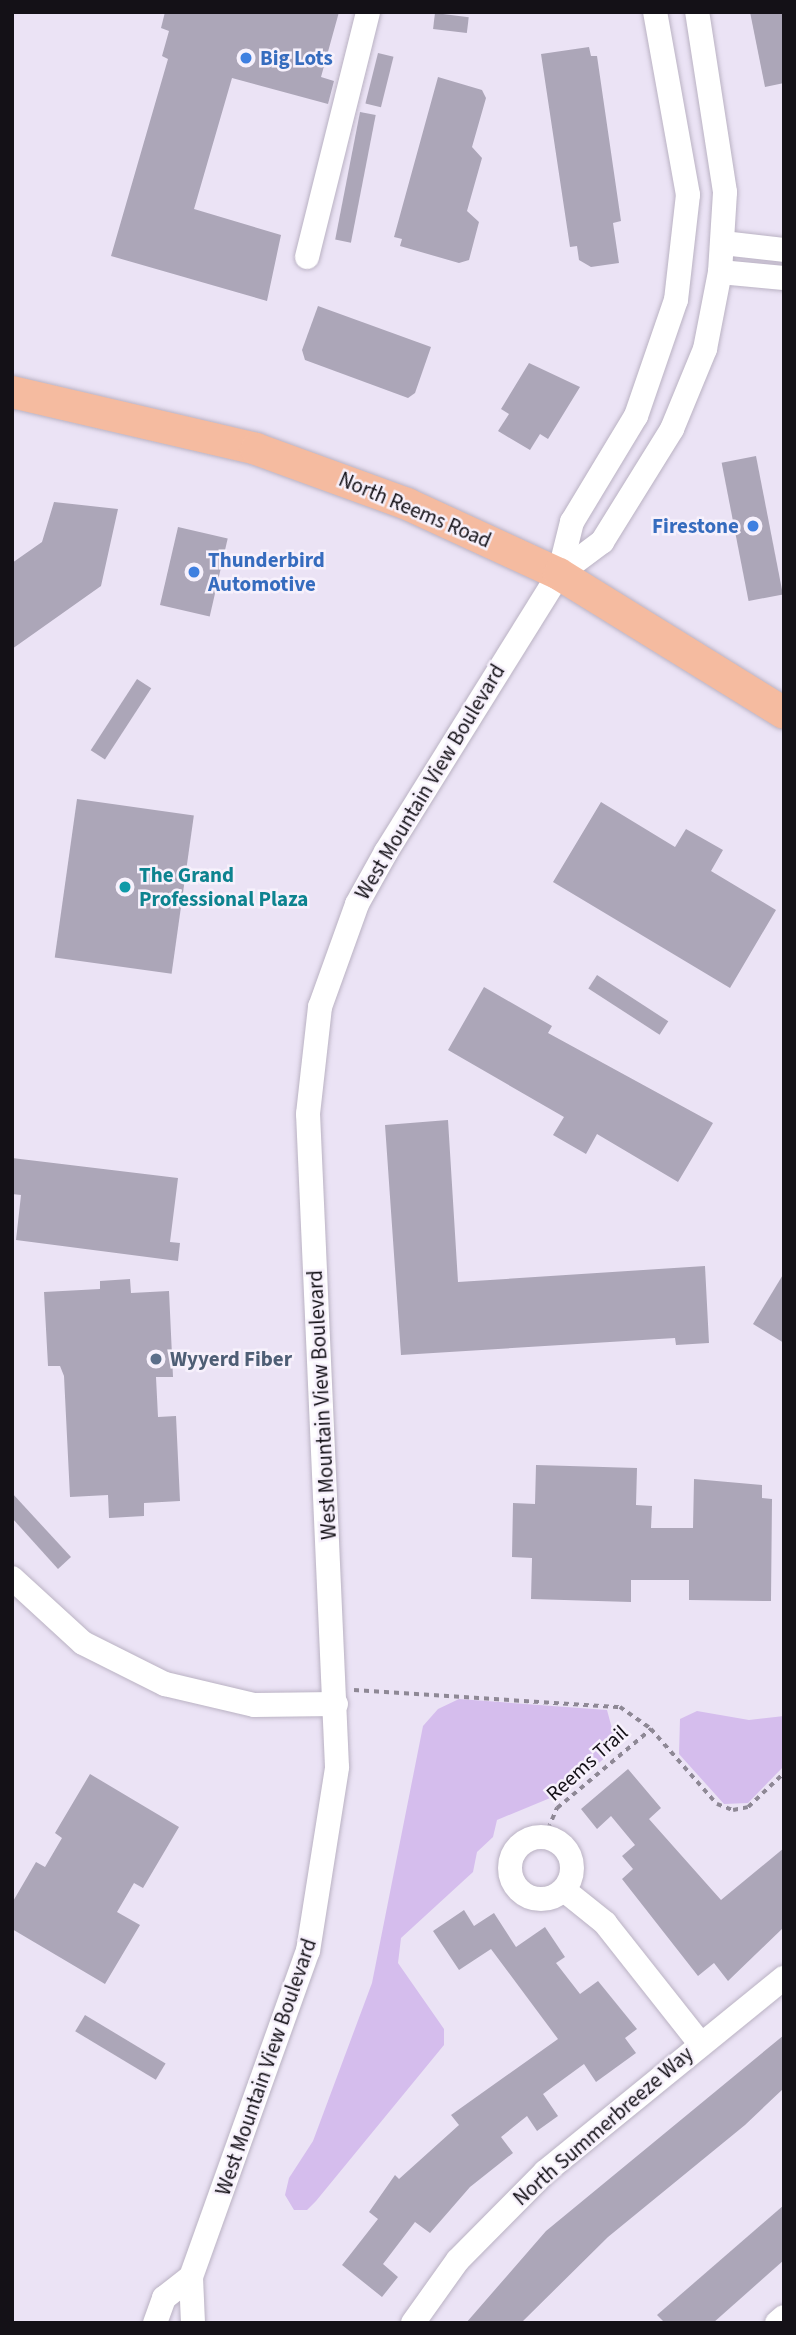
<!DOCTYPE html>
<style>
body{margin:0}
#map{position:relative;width:796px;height:2335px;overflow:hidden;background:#ebe3f5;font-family:"Source Sans 3",sans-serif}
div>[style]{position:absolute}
.green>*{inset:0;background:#d5bded}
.building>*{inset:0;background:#aca6b8;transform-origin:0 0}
.path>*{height:3.5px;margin-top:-1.75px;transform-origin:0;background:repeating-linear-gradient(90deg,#8e8895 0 5px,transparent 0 10px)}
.roads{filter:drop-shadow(0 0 2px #bab2c3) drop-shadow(0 0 2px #bab2c3)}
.minor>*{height:24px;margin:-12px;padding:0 12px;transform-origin:12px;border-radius:12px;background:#fff}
.minor>.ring{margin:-12px;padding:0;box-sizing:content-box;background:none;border:24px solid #fff;border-radius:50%}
.major>*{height:32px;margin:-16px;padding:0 16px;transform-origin:16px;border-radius:16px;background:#f5bba0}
.dots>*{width:19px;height:19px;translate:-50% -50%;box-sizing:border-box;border:4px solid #f7f1fc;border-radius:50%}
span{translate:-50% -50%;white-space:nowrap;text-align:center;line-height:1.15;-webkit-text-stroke:5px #f7f1fc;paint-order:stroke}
.shop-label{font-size:21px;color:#366cbe;font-weight:700}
.left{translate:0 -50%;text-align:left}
.right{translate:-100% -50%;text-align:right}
.street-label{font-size:21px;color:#141117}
.culture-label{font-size:21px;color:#0d838f;font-weight:700}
.service-label{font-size:21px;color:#4e5e75;font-weight:700}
.frame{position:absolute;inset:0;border:14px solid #141117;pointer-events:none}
</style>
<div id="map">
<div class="green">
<div style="clip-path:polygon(459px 1699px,607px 1710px,617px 1747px,567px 1791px,497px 1820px,493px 1837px,477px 1852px,473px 1872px,401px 1938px,398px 1963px,444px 2029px,444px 2045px,316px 2201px,307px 2210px,294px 2210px,285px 2195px,289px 2178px,313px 2141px,372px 1983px,423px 1726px,438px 1709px)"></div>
<div style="clip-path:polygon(697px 1711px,749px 1720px,784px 1716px,784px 1766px,748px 1803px,724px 1804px,679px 1754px,680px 1719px)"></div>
</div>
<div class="building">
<div style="clip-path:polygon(165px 12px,339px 12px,321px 77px,334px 81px,328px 104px,232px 78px,194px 209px,281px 235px,267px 301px,111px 256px,168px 59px,162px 56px,169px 31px,161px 28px)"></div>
<div style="clip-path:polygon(750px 12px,784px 12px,784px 83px,765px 87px)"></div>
<div style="left:435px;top:13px;width:34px;height:16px;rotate:7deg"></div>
<div style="clip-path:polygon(589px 47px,591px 56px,597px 56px,621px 221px,613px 223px,619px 263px,591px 267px,579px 260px,577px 246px,570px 247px,541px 54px)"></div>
<div style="left:378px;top:53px;width:16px;height:52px;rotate:14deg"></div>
<div style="clip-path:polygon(438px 77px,482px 90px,486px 98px,472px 147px,482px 158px,467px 211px,479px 222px,469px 260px,459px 263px,400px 246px,402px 239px,394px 237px)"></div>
<div style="left:360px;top:112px;width:16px;height:130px;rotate:11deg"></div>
<div style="clip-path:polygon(318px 306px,431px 347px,415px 393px,408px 398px,305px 360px,302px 350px)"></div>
<div style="clip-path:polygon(529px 363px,580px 387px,548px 439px,540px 434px,530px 450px,498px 431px,509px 414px,501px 409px)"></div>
<div style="left:756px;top:456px;width:141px;height:35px;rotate:79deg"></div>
<div style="clip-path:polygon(54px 502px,118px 509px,101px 586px,12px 649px,12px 563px,42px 542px)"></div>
<div style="left:178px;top:527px;width:51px;height:80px;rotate:13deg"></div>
<div style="left:137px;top:679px;width:17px;height:85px;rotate:33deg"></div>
<div style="left:77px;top:799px;width:118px;height:160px;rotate:8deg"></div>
<div style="clip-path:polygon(601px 802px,675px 847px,686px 829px,723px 850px,711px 871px,776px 910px,730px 988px,553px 882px)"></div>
<div style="left:597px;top:975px;width:85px;height:16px;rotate:33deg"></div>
<div style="clip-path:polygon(484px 987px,552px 1026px,548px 1033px,713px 1123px,678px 1182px,597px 1134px,586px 1154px,553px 1135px,564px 1117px,448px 1050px)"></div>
<div style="clip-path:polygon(448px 1120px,458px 1282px,705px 1266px,709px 1343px,676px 1345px,675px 1338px,401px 1355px,385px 1125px)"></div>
<div style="clip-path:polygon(12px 1158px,178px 1178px,170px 1242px,180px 1243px,178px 1261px,16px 1240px,21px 1195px,12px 1194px)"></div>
<div style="clip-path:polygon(784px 1273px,784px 1343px,753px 1324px)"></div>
<div style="clip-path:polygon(130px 1279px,131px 1293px,169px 1291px,173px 1377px,156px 1377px,158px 1417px,176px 1416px,180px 1501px,144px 1503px,144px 1516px,109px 1518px,108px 1495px,70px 1497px,64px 1376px,60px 1366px,48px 1366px,44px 1292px,100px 1289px,100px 1281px)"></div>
<div style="clip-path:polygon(536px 1465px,637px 1468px,636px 1505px,652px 1506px,651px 1528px,693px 1528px,694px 1479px,762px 1485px,762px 1498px,772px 1499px,771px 1601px,689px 1600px,689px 1580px,631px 1580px,631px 1602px,531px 1599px,532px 1558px,512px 1557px,513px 1503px,535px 1504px)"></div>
<div style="clip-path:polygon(12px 1493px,71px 1557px,58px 1569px,12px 1518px)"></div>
<div style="clip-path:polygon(628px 1769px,661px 1808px,649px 1819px,721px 1900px,784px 1848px,784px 1927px,728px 1981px,714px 1963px,698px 1976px,622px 1879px,633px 1869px,622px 1856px,635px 1845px,611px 1816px,597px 1829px,581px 1809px)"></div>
<div style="clip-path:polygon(90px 1774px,179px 1827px,143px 1888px,134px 1883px,117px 1912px,140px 1925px,105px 1984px,12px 1929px,12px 1903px,36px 1862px,45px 1867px,62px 1838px,55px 1833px)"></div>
<div style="clip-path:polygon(464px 1910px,474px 1926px,494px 1913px,516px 1947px,545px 1927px,565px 1957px,556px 1963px,580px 1994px,598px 1981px,637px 2029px,625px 2038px,636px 2053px,596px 2082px,584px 2064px,543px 2094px,558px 2116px,537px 2131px,527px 2116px,501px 2137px,513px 2153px,470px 2187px,430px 2233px,415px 2222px,383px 2264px,398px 2277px,382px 2297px,342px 2265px,378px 2219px,369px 2212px,395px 2175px,399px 2179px,459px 2125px,451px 2115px,558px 2039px,491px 1949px,459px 1970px,433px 1931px)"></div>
<div style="left:85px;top:2015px;width:94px;height:19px;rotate:31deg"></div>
<div style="clip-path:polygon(784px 2035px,784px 2088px,745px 2125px,608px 2237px,521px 2323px,466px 2323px,546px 2231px)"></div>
<div style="clip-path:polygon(784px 2205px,784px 2260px,713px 2323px,665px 2323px,657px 2315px)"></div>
</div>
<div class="path">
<div style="left:354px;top:1690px;width:267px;rotate:3.7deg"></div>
<div style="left:620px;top:1707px;width:38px;rotate:35deg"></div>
<div style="left:544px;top:1838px;width:33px;rotate:-67deg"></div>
<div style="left:557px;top:1808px;width:123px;rotate:-40deg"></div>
<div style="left:651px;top:1729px;width:100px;rotate:48.7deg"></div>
<div style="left:717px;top:1804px;width:17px;rotate:21deg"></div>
<div style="left:733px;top:1810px;width:15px;rotate:-11deg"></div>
<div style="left:748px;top:1807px;width:50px;rotate:-43.4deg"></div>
</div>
<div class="roads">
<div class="minor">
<div style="left:723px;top:243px;width:61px;rotate:6.5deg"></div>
<div style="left:307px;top:257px;width:252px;rotate:-76deg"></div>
<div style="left:720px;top:272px;width:64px;rotate:5.4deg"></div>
<div style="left:559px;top:574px;width:54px;rotate:-76deg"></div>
<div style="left:572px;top:522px;width:124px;rotate:-58.9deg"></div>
<div style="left:636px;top:416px;width:123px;rotate:-71deg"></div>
<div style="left:676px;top:300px;width:106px;rotate:-83.5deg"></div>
<div style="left:688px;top:195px;width:186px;rotate:-100.2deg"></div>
<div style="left:12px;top:1578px;width:96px;rotate:42.5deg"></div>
<div style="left:83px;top:1643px;width:92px;rotate:26.6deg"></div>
<div style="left:165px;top:1684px;width:91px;rotate:13.3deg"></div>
<div style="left:254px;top:1705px;width:82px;rotate:-0.7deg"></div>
<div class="ring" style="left:510px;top:1837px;width:38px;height:38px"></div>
<div style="left:564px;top:1890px;width:53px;rotate:38.8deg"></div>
<div style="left:605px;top:1923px;width:152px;rotate:51.7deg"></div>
<div style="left:155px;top:2323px;width:27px;rotate:-70deg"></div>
<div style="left:164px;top:2298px;width:34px;rotate:-38deg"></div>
<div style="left:193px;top:2323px;width:46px;rotate:-92.5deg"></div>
<div style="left:191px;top:2277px;width:346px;rotate:-70.3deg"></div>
<div style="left:308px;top:1951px;width:186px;rotate:-81deg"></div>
<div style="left:337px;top:1767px;width:654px;rotate:-92.54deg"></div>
<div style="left:308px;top:1114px;width:108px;rotate:-83.6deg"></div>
<div style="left:320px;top:1007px;width:109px;rotate:-70.2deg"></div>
<div style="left:357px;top:904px;width:60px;rotate:-60.9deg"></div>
<div style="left:386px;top:852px;width:327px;rotate:-58.1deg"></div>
<div style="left:559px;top:574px;width:54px;rotate:-36.7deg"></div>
<div style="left:602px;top:542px;width:133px;rotate:-58.2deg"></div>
<div style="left:672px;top:429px;width:87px;rotate:-67.6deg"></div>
<div style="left:705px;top:349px;width:78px;rotate:-79deg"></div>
<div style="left:720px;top:272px;width:80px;rotate:-86.4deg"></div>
<div style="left:725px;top:192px;width:182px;rotate:-98.8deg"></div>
<div style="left:413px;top:2323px;width:77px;rotate:-54.5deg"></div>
<div style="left:458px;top:2260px;width:124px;rotate:-45.3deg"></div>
<div style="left:545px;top:2172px;width:308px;rotate:-39.1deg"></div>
<div style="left:777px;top:2323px;width:9px;rotate:-41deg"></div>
</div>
<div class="major">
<div style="left:12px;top:392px;width:251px;rotate:13.1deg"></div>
<div style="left:256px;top:449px;width:161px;rotate:20deg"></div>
<div style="left:407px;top:504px;width:167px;rotate:24.7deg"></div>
<div style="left:559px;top:574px;width:264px;rotate:31.7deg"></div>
</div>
</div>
<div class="dots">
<div style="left:246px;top:58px;background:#3f7fe0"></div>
<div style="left:753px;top:526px;background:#3f7fe0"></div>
<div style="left:194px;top:572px;background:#3f7fe0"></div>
<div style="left:125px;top:887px;background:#0f9aa8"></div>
<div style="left:156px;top:1359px;background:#5c6f8a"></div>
</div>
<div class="shop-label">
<span class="left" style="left:260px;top:58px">Big Lots</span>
<span class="right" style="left:739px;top:526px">Firestone</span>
<span class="left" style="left:208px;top:572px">Thunderbird<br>Automotive</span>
</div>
<div class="street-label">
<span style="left:415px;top:510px;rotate:23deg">North Reems Road</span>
<span style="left:430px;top:782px;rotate:-59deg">West Mountain View Boulevard</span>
<span style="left:322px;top:1405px;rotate:-93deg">West Mountain View Boulevard</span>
<span style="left:587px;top:1763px;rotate:-42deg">Reems Trail</span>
<span style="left:266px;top:2067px;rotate:-71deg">West Mountain View Boulevard</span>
<span style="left:603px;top:2126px;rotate:-41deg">North Summerbreeze Way</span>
</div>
<div class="culture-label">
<span class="left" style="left:139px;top:887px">The Grand<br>Professional Plaza</span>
</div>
<div class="service-label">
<span class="left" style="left:170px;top:1359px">Wyyerd Fiber</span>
</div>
<div class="frame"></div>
</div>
